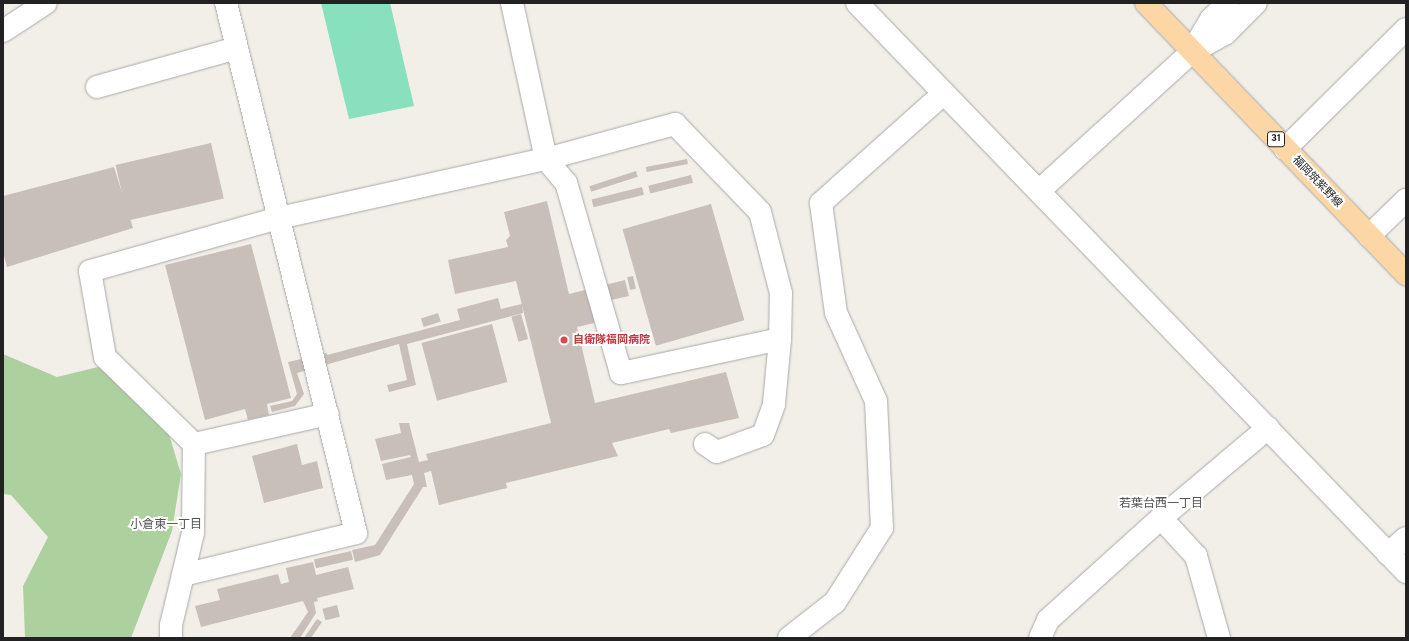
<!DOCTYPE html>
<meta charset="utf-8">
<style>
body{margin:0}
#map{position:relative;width:1409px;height:641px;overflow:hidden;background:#f2efe9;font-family:Overpass,"Noto Sans JP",sans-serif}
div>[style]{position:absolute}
.forest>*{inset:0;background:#add19e}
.pitch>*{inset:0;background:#88e0be}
.building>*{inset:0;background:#c7bfb8;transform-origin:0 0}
.roads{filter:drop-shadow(0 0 1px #a9a9a9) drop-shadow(0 0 1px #a9a9a9)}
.minor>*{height:22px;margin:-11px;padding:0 11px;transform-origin:11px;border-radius:11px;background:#fff}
.major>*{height:22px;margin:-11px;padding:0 11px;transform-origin:11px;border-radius:11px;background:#fcd6a4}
.dots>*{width:11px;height:11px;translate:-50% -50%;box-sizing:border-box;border:2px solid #fff;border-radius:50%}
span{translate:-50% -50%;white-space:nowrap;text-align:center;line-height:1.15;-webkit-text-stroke:4px #fff;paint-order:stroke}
.shield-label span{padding:1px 3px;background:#fff;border:1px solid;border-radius:3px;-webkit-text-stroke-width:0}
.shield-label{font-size:10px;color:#222;font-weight:700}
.street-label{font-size:11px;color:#222}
.health-label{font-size:11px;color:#be3a42;font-weight:700}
.left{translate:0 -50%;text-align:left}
.neighbourhood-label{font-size:12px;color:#555}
.frame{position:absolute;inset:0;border:4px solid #222;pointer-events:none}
</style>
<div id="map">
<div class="forest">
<div style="clip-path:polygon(3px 354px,57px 377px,98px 367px,165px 421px,181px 474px,172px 531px,131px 638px,25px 638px,23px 586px,48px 537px,11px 495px,3px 494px)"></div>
</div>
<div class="pitch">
<div style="clip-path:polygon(321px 3px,390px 3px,414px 106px,349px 119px)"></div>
</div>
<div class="building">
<div style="left:211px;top:143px;width:57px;height:98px;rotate:77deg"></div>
<div style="left:687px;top:159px;width:5px;height:42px;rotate:79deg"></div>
<div style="clip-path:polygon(114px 167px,133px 228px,7px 267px,3px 252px,3px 196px)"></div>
<div style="left:636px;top:171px;width:6px;height:49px;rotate:72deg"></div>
<div style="left:691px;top:175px;width:8px;height:44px;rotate:76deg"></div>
<div style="left:642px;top:187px;width:8px;height:52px;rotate:76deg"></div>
<div style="clip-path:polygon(547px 201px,569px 294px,625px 280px,629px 296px,611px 300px,616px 318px,577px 327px,595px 403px,726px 372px,739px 418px,671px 433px,669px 429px,612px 443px,618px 456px,506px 483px,507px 488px,439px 505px,431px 471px,424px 473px,427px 487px,423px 487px,380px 555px,355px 562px,352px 550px,375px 545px,414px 484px,412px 475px,386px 480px,382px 464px,411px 457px,410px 455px,381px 461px,375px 439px,401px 433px,399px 423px,409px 423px,419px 462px,428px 460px,426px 454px,551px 423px,516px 281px,455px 294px,448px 260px,508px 247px,506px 240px,510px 236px,504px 212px)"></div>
<div style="left:711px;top:204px;width:121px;height:92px;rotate:74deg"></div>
<div style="clip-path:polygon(251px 244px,291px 398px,267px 404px,269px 415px,248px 420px,245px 409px,205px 420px,165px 265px)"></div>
<div style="left:633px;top:276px;width:13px;height:6px;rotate:77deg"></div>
<div style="clip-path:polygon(498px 298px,501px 309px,522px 304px,523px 313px,407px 344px,416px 385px,389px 392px,387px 385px,407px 380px,399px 344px,297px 373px,304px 394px,295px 406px,272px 412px,270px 406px,292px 401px,297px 394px,288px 362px,327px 353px,327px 355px,460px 320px,457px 309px)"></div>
<div style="left:438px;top:313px;width:9px;height:18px;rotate:72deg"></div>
<div style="left:521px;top:314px;width:26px;height:10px;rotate:74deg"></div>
<div style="left:492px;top:324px;width:60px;height:73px;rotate:75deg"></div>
<div style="clip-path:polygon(297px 444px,302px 465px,317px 461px,323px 488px,264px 503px,252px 456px)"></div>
<div style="left:351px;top:551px;width:9px;height:38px;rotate:77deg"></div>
<div style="clip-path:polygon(313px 562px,316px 575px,348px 567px,354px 589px,317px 598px,318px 601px,314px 602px,316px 613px,300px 638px,290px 638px,308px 612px,303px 601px,201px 627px,195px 606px,220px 600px,217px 589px,278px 574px,281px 584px,289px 582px,286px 568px)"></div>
<div style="left:337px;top:605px;width:12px;height:15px;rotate:76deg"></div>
<div style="clip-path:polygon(317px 619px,322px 622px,311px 638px,304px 638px)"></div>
</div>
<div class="roads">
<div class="minor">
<div style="left:857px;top:3px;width:791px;rotate:46.02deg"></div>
<div style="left:3px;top:31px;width:51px;rotate:-33.1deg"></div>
<div style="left:1192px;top:51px;width:37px;rotate:-59deg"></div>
<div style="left:1211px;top:19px;width:23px;rotate:-43deg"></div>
<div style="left:97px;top:87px;width:145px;rotate:-15.6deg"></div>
<div style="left:675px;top:124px;width:122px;rotate:46deg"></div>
<div style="left:760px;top:212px;width:84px;rotate:75.5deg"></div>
<div style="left:781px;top:293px;width:46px;rotate:91.2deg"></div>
<div style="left:780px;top:339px;width:163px;rotate:167.9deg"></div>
<div style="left:621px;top:373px;width:198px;rotate:-106.1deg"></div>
<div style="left:566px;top:183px;width:31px;rotate:-130deg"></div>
<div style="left:546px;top:159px;width:134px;rotate:-15.2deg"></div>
<div style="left:1285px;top:149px;width:170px;rotate:-44.8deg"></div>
<div style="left:1039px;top:191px;width:207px;rotate:-42.3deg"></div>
<div style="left:1192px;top:52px;width:39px;rotate:-29deg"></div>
<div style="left:1226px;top:33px;width:42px;rotate:-45deg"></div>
<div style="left:1369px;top:236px;width:52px;rotate:-44.2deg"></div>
<div style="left:194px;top:444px;width:137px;rotate:-12.6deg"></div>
<div style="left:705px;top:444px;width:14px;rotate:34deg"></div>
<div style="left:717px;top:452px;width:49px;rotate:-20.3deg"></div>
<div style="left:763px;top:435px;width:33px;rotate:-70deg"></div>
<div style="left:774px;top:404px;width:65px;rotate:-84.7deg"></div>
<div style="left:1161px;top:518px;width:52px;rotate:47.4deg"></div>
<div style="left:1196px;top:556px;width:85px;rotate:74.3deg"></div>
<div style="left:1388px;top:554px;width:24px;rotate:-42deg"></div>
<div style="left:183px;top:575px;width:178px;rotate:-13.6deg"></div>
<div style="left:356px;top:533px;width:546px;rotate:-103.78deg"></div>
<div style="left:171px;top:638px;width:13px;rotate:-90deg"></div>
<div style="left:171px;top:625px;width:95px;rotate:-76.6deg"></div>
<div style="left:193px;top:533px;width:89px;rotate:-89.4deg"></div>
<div style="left:194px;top:444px;width:124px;rotate:-135.7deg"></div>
<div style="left:105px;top:357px;width:87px;rotate:-99.9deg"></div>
<div style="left:90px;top:271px;width:196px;rotate:-15.7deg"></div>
<div style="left:279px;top:218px;width:273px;rotate:-12.5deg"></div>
<div style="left:546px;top:159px;width:160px;rotate:-102.3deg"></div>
<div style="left:789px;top:638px;width:58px;rotate:-38deg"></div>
<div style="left:835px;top:602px;width:88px;rotate:-57.6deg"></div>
<div style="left:882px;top:528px;width:127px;rotate:-92.7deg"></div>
<div style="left:876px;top:401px;width:97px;rotate:-114.4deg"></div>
<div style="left:836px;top:313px;width:111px;rotate:-97.8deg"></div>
<div style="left:821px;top:203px;width:165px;rotate:-41.8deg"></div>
<div style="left:1040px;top:638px;width:20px;rotate:-66deg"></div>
<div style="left:1048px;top:620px;width:152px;rotate:-42.1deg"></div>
<div style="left:1161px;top:518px;width:140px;rotate:-40.1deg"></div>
</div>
<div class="major">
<div style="left:1146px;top:3px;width:376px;rotate:46.2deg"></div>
</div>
</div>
<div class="dots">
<div style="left:564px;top:340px;background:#e0444e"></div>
</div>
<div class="shield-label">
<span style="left:1276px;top:139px">31</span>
</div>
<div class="street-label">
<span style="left:1317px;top:182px;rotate:46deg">福岡筑紫野線</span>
</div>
<div class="health-label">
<span class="left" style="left:573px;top:340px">自衛隊福岡病院</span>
</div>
<div class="neighbourhood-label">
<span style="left:1161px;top:505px">若葉台西一丁目</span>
<span style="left:166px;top:526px">小倉東一丁目</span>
</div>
<div class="frame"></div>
</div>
